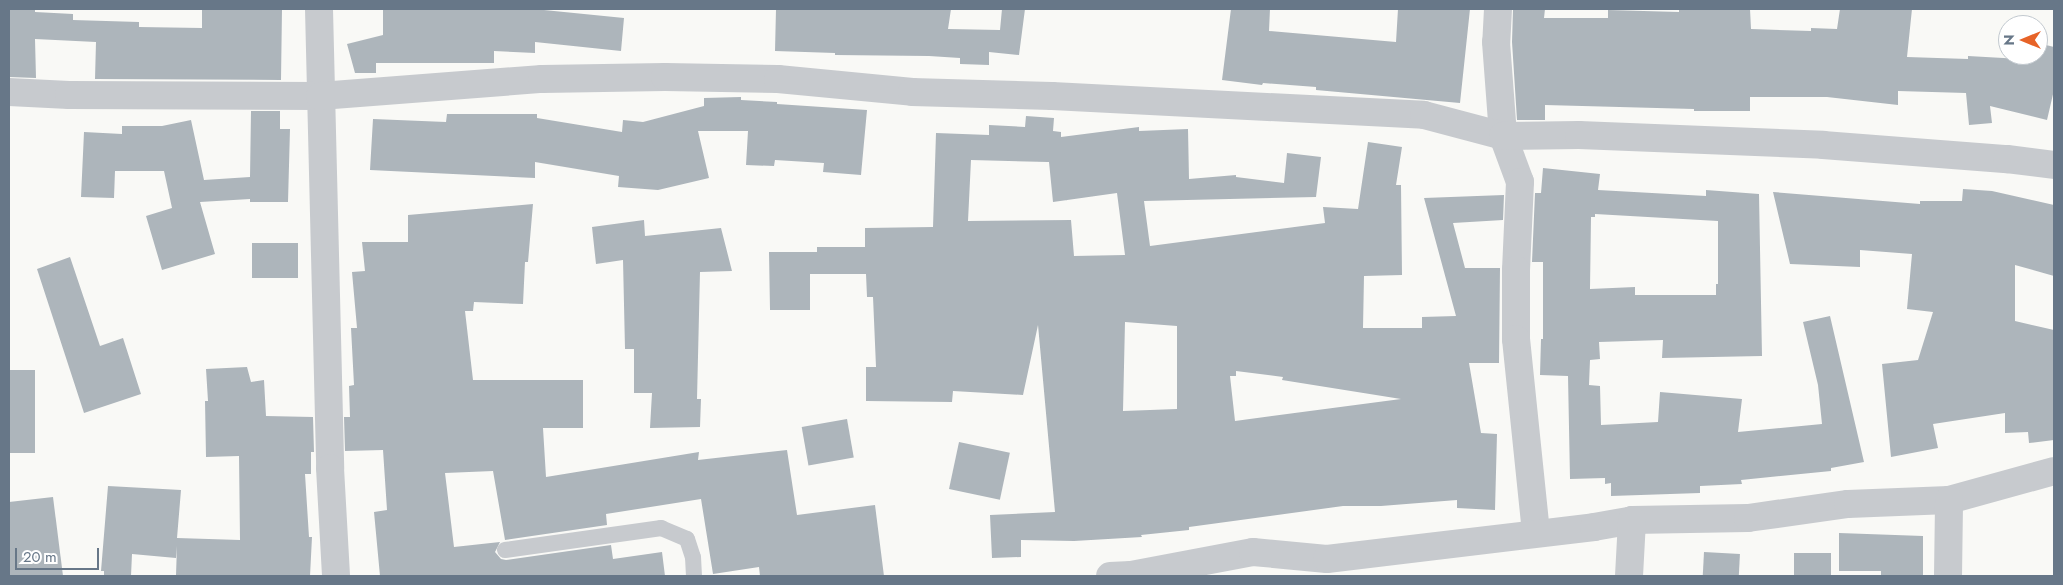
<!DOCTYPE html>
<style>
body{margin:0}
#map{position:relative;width:2063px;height:585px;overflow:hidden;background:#f9f9f6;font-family:Jost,sans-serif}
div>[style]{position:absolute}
.building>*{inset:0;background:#adb5bb;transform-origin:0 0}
.lane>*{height:16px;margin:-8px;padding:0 8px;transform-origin:8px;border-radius:8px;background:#c7cace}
.street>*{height:28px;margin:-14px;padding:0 14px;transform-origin:14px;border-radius:14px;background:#c7cace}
span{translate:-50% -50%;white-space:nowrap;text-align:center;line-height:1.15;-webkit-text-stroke:5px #fff;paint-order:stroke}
.frame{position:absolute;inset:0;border:10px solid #677788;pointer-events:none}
.north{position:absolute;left:1998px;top:15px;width:50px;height:50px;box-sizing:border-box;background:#fff;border:1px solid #c2c9cf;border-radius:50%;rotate:270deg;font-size:14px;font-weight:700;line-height:20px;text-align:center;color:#677788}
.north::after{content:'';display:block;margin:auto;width:18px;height:22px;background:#e76328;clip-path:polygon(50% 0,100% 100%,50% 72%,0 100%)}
.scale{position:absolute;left:15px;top:548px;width:84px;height:22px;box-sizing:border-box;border:2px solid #677788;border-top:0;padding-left:6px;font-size:15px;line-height:18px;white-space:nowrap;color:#677788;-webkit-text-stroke:4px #fff;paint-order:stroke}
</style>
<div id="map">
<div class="building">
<div style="clip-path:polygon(9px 9px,35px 9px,35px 12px,73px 14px,73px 20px,139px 22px,139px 27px,202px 28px,202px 9px,282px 9px,281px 80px,95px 79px,96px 42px,35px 39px,36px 78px,9px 77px)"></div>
<div style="clip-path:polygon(383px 9px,534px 9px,624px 18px,621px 51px,535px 42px,535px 53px,494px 51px,494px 63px,376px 63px,376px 73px,355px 73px,347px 44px,383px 35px)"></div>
<div style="clip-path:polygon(776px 9px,951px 9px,948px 29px,1000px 30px,1002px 9px,1025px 9px,1019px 55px,989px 52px,989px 65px,960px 64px,960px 58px,929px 56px,835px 55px,835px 53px,775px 51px)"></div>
<div style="clip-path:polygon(1231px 9px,1270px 9px,1269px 31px,1396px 42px,1398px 9px,1470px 9px,1460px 103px,1316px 90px,1316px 87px,1263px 83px,1262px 85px,1222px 80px)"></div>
<div style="clip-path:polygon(1513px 9px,1545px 9px,1544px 18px,1608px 18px,1608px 10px,1679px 12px,1679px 9px,1750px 9px,1751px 29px,1811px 31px,1811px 28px,1837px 29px,1840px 9px,1912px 9px,1907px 57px,1968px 59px,1968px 56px,2021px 59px,2022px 55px,2038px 55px,2038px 43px,2054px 47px,2054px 90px,2047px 120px,1990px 106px,1992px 123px,1969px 125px,1966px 93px,1898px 91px,1898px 105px,1827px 97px,1750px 97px,1750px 111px,1694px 111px,1694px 109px,1545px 105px,1545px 120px,1517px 120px,1512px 42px)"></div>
<div style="clip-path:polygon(741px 97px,741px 100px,777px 102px,777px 104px,867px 110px,861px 175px,823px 172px,824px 163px,775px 160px,774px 166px,746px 165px,748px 131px,698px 131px,709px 178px,658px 190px,618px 187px,619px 176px,535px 162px,535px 178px,370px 170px,373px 119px,446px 122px,447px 114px,537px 114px,537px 118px,622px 132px,623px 120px,643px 122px,704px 106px,704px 98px)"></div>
<div style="clip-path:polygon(251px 111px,280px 111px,280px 129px,290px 129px,288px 202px,250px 202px,250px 199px,200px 202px,215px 254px,162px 270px,146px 216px,172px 208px,164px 171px,115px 171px,114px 198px,81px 197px,84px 132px,122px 134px,122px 126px,162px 126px,191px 120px,204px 180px,250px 177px)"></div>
<div style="clip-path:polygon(evenodd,1026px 116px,1054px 118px,1053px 131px,1061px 132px,1061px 137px,1139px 127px,1139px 131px,1188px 129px,1189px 179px,1236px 175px,1236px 177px,1284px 183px,1287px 153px,1321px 157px,1316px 197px,1144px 201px,1150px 246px,1325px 223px,1323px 207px,1358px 209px,1368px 142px,1402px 147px,1396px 185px,1401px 185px,1402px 275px,1364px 276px,1363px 328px,1422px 328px,1422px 317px,1456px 316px,1424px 198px,1504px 195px,1503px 220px,1453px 223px,1465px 268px,1500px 268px,1499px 363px,1469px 363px,1481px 433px,1497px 434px,1495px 510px,1457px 508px,1457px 500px,1381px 506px,1343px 506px,1189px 527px,1189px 530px,1141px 535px,1142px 537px,1074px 541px,1021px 540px,1021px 557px,992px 558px,990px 515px,1055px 512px,1038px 325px,1023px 395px,953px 391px,952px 402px,866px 401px,866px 367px,876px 367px,873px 297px,867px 297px,866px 274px,810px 274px,810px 310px,770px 310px,769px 252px,817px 252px,817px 247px,865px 247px,865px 228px,933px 227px,936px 133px,989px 135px,989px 125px,1025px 127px,1026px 116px,971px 160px,1049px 162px,1053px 202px,1117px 193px,1125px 255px,1074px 256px,1071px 220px,968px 221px,971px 160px,1026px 116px,1125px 322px,1177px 326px,1177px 409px,1123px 411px,1125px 322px,1026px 116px,1236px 371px,1283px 377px,1282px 380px,1401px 399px,1235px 421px,1230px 376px,1236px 376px,1236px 371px)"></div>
<div style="clip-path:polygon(evenodd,1543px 168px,1600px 174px,1598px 190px,1706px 196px,1706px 190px,1759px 194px,1762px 356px,1662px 358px,1663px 340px,1599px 342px,1600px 359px,1590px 360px,1589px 385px,1600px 386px,1601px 425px,1658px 422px,1660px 392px,1742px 399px,1738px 432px,1822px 424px,1818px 385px,1803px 322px,1830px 316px,1864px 462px,1831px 468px,1831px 471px,1741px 480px,1742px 484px,1700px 486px,1700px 493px,1611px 496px,1611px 483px,1605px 484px,1605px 478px,1570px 479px,1568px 376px,1540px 375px,1541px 339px,1543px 339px,1543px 262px,1532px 262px,1535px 193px,1541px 193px,1543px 168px,1595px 214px,1718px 221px,1718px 284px,1716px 284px,1716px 295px,1635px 295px,1635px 287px,1590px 289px,1591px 217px,1595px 217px,1595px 214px)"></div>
<div style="clip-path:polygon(1963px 189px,1992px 191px,2054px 205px,2054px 276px,2015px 265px,2015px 321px,2054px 330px,2054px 440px,2029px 443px,2028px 432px,2005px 433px,2005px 413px,1933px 424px,1938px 448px,1891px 457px,1882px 364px,1918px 360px,1933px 312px,1907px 309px,1912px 254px,1860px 250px,1860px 267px,1790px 264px,1773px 192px,1920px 204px,1920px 201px,1962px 201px)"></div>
<div style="clip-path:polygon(533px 204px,528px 262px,525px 262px,523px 304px,474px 302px,473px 311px,465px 311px,473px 380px,583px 380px,583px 428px,543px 428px,546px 477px,699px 452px,698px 460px,787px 450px,797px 515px,875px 505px,884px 576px,760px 576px,759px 567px,713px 574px,701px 499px,606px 514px,607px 525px,505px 540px,493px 471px,445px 473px,454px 547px,500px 542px,495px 552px,501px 559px,506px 560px,611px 545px,613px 559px,662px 552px,665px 576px,380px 576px,374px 512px,387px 510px,383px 450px,345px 451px,344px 417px,350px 417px,349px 386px,354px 385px,351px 328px,357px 328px,352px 272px,365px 271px,362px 242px,408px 242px,408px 215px)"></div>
<div style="clip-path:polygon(644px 220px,645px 236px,721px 228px,732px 271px,700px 272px,697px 399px,701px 399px,700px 427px,650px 428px,652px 393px,634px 393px,634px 349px,625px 349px,623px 260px,596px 264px,592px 227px)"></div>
<div style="left:298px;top:243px;width:35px;height:46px;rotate:90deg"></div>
<div style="clip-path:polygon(70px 257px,100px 346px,123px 338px,141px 394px,84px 413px,37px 269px)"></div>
<div style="clip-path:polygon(247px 367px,251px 382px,264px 380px,266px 416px,313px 417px,314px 452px,311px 452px,311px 474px,305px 474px,309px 537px,312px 537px,310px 576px,176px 575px,177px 546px,176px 558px,132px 554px,131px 576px,104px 576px,104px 571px,101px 571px,108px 486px,181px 490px,177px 538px,240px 540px,239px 456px,206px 457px,205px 401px,208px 401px,206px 369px)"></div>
<div style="left:9px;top:370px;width:26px;height:83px"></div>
<div style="left:847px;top:419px;width:39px;height:46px;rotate:80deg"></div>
<div style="left:959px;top:442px;width:52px;height:48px;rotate:12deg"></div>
<div style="clip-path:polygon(53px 497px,63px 576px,9px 576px,9px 502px)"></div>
<div style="clip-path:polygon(1839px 533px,1923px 536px,1923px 576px,1881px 576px,1881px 571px,1839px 571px)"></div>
<div style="left:1704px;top:552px;width:36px;height:24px;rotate:3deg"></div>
<div style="left:1794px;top:553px;width:37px;height:23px"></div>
</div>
<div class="lane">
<div style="left:505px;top:550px;width:158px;rotate:-8deg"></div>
<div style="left:661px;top:528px;width:28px;rotate:23deg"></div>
<div style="left:687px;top:539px;width:19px;rotate:72deg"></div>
<div style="left:693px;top:557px;width:19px;rotate:87deg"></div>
</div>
<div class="street">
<div style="left:319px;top:9px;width:459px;rotate:88.6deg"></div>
<div style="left:330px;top:468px;width:108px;rotate:86.8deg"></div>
<div style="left:1498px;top:9px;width:33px;rotate:93deg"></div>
<div style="left:1496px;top:42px;width:94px;rotate:85.7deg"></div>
<div style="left:1503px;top:136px;width:49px;rotate:69.7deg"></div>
<div style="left:1520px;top:182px;width:88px;rotate:92.6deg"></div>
<div style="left:1516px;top:270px;width:69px;rotate:90deg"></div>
<div style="left:1516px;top:339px;width:195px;rotate:84.1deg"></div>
<div style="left:9px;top:92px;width:60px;rotate:2.9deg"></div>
<div style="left:69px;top:95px;width:251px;rotate:0.2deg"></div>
<div style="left:320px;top:96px;width:223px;rotate:-4.4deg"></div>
<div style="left:542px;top:79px;width:123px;rotate:-0.9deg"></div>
<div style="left:665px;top:77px;width:113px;rotate:1deg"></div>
<div style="left:778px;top:79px;width:135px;rotate:5.5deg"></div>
<div style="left:912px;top:92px;width:140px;rotate:1.6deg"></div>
<div style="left:1052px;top:96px;width:372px;rotate:2.9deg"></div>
<div style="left:1424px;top:115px;width:82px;rotate:14.9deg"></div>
<div style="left:1503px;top:136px;width:76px;rotate:-0.8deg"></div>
<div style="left:1579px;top:135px;width:244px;rotate:2.3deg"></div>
<div style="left:1823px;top:145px;width:185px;rotate:4.4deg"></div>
<div style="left:2007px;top:159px;width:47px;rotate:7.3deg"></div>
<div style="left:1110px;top:576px;width:21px;rotate:-3deg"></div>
<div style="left:1131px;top:575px;width:124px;rotate:-10.7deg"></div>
<div style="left:1253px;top:552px;width:74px;rotate:5.4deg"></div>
<div style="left:1327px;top:559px;width:269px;rotate:-6.8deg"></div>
<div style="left:1594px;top:527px;width:39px;rotate:-10deg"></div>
<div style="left:1632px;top:520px;width:116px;rotate:-1deg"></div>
<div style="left:1748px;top:518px;width:101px;rotate:-8deg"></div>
<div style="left:1848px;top:504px;width:101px;rotate:-2.3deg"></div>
<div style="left:1949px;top:500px;width:109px;rotate:-15.4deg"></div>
<div style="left:1629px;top:576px;width:56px;rotate:-86.9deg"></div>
<div style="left:1948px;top:576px;width:76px;rotate:-89.2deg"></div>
</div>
<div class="frame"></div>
<div class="north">N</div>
<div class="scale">20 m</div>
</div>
